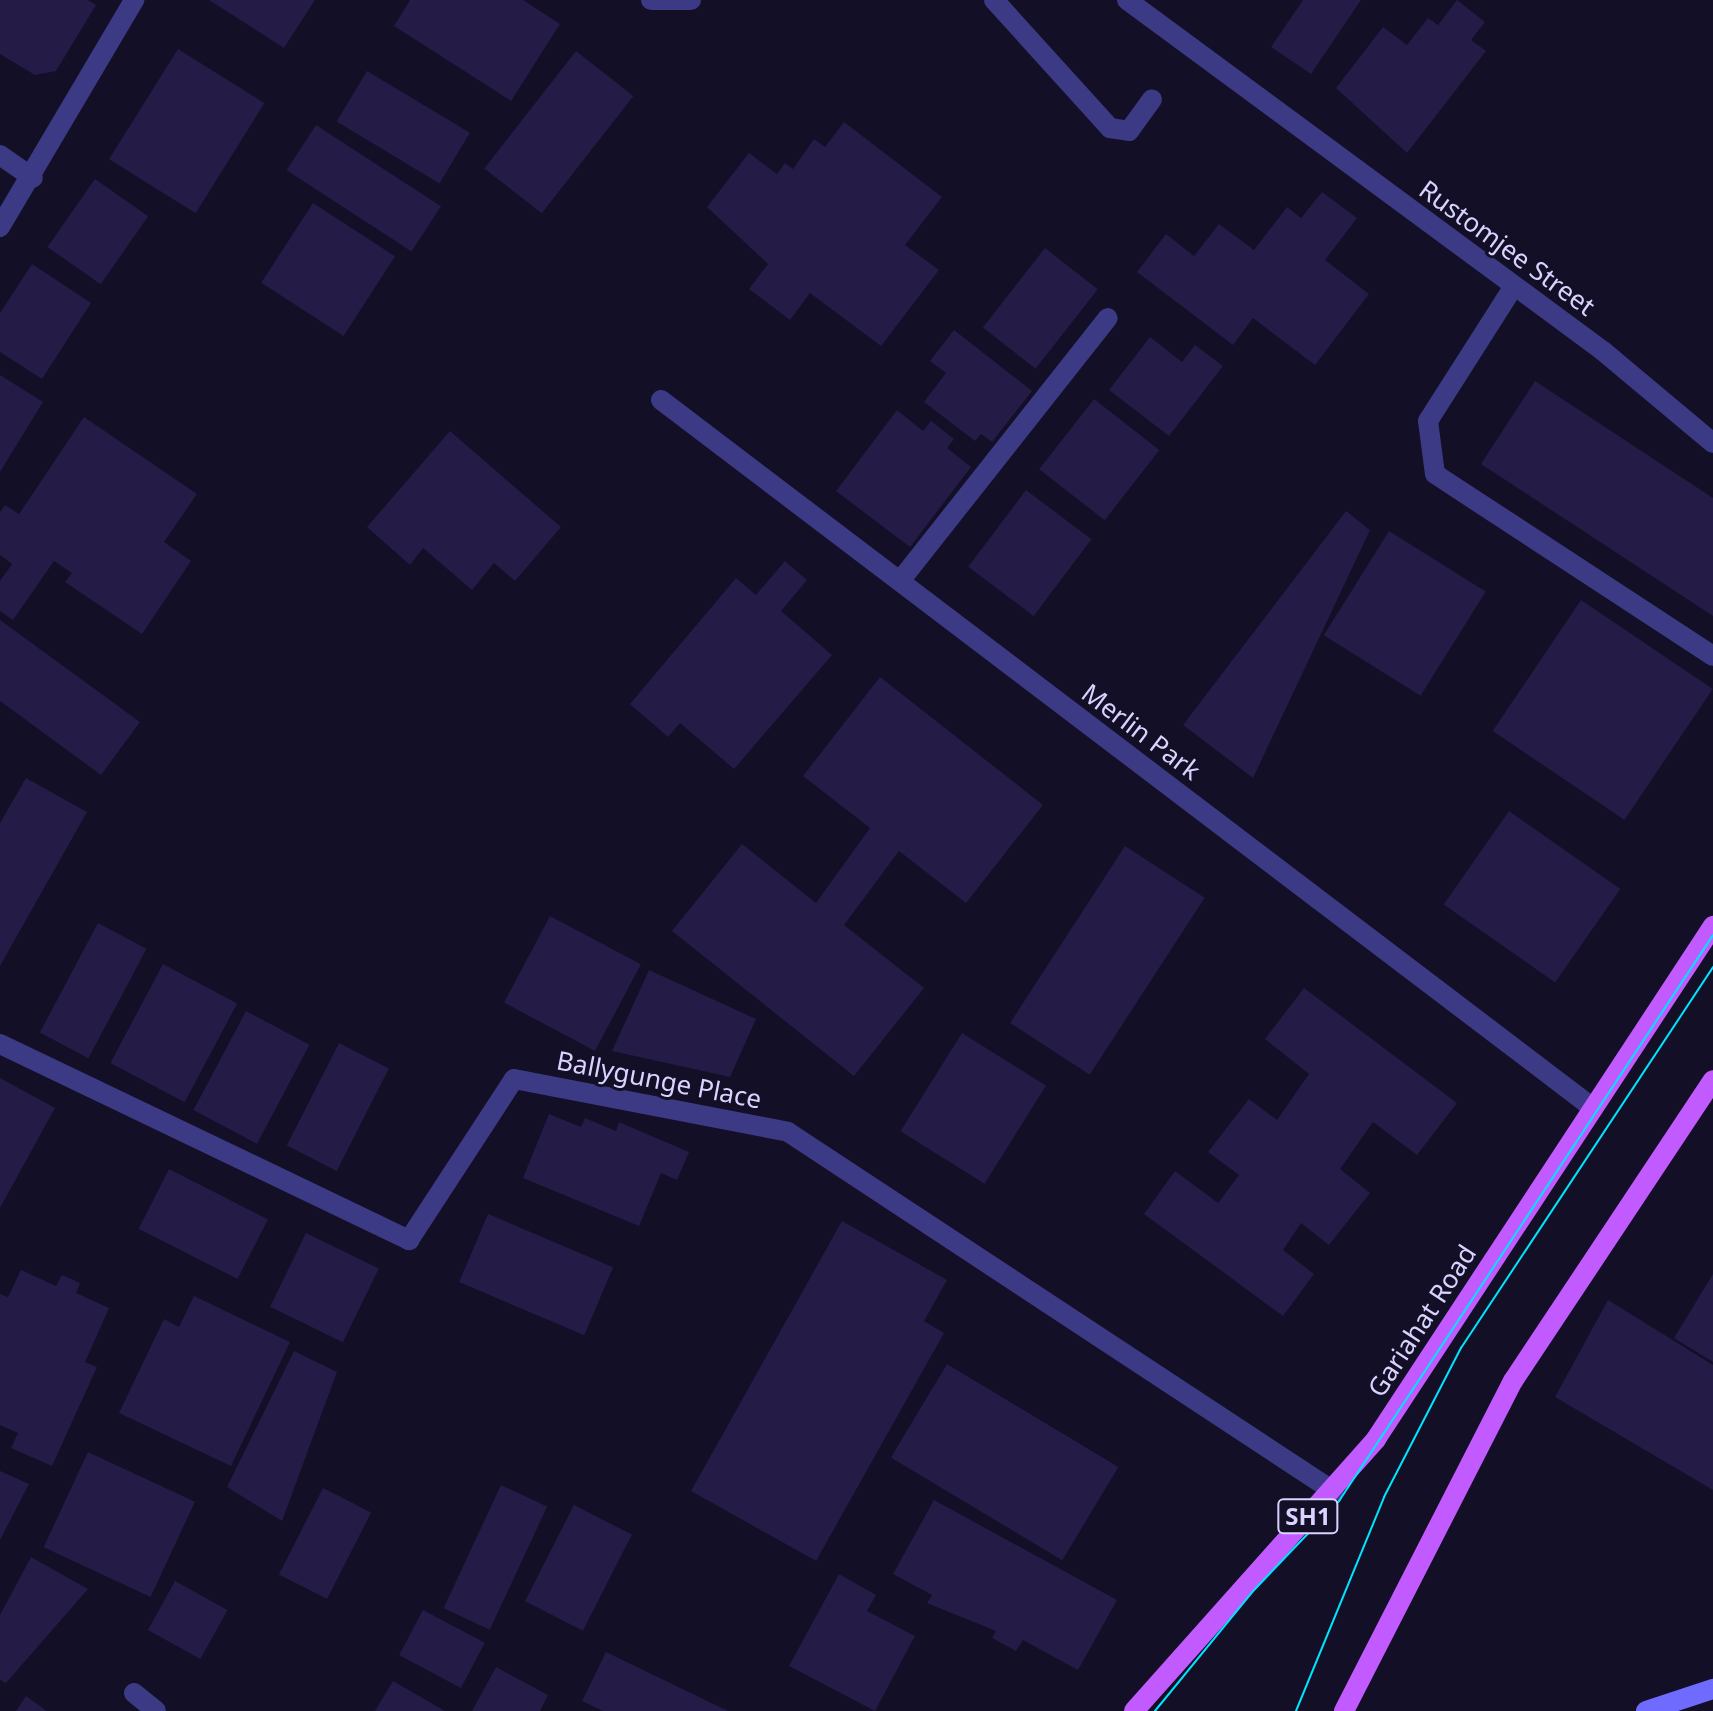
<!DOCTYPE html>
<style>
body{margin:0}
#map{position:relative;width:1713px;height:1711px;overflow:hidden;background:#130f26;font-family:"Noto Sans",sans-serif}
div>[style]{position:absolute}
.building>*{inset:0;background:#241b47;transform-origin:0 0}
.lane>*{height:20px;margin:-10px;padding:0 10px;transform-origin:10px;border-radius:10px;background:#3d3a85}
.street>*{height:20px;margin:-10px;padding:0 10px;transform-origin:10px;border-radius:10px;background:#3d3a85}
.secondary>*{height:20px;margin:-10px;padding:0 10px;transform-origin:10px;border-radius:10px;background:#6f6bff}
.primary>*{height:20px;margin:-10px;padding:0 10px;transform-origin:10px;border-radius:10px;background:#c25bff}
.tram>*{height:2px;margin:-1px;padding:0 1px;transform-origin:1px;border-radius:1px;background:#00e5ff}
span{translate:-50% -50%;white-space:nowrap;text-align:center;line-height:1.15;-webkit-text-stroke:6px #130f26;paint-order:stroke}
.shield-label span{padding:2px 6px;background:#130f26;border:2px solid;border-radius:6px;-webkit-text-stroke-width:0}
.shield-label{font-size:24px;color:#d9d4ff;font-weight:700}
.street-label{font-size:26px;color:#d9d4ff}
</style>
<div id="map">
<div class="building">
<div style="clip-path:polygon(0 0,88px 0,96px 5px,56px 71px,35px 75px,0 54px)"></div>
<div style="clip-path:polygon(209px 0,315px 0,284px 48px)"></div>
<div style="clip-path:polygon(410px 0,523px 0,560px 24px,511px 101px,394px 26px)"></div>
<div style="clip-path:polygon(1303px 0,1361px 0,1311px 74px,1271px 47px)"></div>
<div style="clip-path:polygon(1457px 0,1485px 22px,1471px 40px,1486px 51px,1407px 153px,1336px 88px,1383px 27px,1407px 45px,1428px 18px,1438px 25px)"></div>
<div style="left:178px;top:49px;width:102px;height:130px;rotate:32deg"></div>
<div style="left:576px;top:51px;width:73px;height:149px;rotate:38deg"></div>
<div style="left:367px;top:71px;width:120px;height:59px;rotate:31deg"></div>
<div style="clip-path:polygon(844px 122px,942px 197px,905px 245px,939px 270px,881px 346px,810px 293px,790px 320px,749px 289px,768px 264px,707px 207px,749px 153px,777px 174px,785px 163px,793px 169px,814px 139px,825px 147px)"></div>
<div style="left:316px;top:125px;width:149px;height:54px;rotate:33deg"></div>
<div style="left:95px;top:179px;width:65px;height:83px;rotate:35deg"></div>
<div style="clip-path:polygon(1322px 192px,1357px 218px,1325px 260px,1369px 294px,1315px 365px,1253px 318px,1233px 345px,1137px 272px,1166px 234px,1194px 256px,1219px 224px,1254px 250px,1287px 207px,1301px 218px)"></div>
<div style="left:313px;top:203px;width:98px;height:95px;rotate:33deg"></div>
<div style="left:1045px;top:248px;width:67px;height:101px;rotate:38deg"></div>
<div style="clip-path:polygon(32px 264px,91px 303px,42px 379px,0 352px,0 313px)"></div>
<div style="clip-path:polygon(954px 330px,1032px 391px,992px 442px,981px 434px,975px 441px,924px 402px,946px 373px,930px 361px)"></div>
<div style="clip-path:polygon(1150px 337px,1182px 362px,1195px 345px,1223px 366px,1169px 436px,1109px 390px)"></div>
<div style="clip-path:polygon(0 375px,43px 402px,0 472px)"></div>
<div style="clip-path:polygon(1535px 381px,1713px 498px,1713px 616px,1481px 464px)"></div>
<div style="left:1094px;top:399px;width:83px;height:89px;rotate:38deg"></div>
<div style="clip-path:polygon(897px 410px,923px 431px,931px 421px,954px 439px,947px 448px,971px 467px,910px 547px,836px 491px)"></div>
<div style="clip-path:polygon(84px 417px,197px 494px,164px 542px,191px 561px,142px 634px,65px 582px,72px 573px,54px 561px,13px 620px,0 611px,0 581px,12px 564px,0 555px,0 512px,5px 505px,19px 514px)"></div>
<div style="clip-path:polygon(450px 431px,561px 527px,515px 581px,494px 563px,472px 590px,423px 548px,410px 565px,367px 527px)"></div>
<div style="left:1026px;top:490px;width:82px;height:96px;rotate:37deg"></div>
<div style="clip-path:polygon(1346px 511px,1370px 530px,1253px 778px,1183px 725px)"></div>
<div style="left:1389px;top:531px;width:114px;height:123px;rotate:32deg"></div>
<div style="clip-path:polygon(785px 561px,807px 580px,781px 611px,832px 655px,734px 769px,680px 723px,668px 737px,630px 704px,736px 578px,756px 595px)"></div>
<div style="left:1581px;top:600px;width:159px;height:158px;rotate:34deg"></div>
<div style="clip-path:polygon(0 620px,140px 722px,101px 775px,0 701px)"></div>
<div style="clip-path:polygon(880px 677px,1043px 805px,966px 903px,899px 851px,844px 925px,924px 988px,854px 1076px,672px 931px,742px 844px,816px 903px,870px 828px,803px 776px)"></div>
<div style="clip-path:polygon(26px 778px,87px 812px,0 966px,0 823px)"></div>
<div style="left:1509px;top:811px;width:136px;height:114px;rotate:35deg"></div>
<div style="left:1125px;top:846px;width:95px;height:211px;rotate:33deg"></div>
<div style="left:550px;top:916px;width:103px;height:98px;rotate:28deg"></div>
<div style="left:98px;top:923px;width:55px;height:124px;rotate:28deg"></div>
<div style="left:163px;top:964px;width:84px;height:112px;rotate:28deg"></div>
<div style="clip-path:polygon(649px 970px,756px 1019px,730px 1077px,612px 1051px)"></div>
<div style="clip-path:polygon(1304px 988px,1457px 1103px,1417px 1155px,1373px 1122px,1340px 1169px,1370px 1193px,1329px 1245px,1301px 1223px,1283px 1250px,1314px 1274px,1283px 1316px,1144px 1214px,1175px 1171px,1218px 1203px,1239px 1175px,1208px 1152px,1249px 1099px,1277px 1120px,1309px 1074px,1265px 1039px)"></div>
<div style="left:246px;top:1011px;width:72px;height:112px;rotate:28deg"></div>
<div style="left:962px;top:1033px;width:99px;height:116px;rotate:32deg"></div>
<div style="left:339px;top:1043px;width:56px;height:115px;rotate:27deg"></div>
<div style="clip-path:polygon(0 1078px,55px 1108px,0 1208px)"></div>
<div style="clip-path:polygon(549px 1114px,581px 1127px,585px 1118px,616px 1131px,619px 1122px,689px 1152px,677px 1180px,661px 1173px,639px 1226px,523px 1178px)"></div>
<div style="left:169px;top:1169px;width:111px;height:67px;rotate:27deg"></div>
<div style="left:488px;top:1214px;width:136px;height:74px;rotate:23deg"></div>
<div style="clip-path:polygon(842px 1221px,947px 1280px,924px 1321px,944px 1333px,816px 1561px,691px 1491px)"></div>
<div style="left:306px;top:1233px;width:81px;height:82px;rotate:26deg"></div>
<div style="clip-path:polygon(21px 1270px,56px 1286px,62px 1275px,80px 1283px,76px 1293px,109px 1308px,85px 1362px,97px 1367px,52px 1466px,11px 1448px,18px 1433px,0 1425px,0 1294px,8px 1297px)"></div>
<div style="clip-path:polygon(1713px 1274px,1713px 1362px,1674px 1338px)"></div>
<div style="clip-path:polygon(194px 1296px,290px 1342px,231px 1466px,119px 1413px,164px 1319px,179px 1327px)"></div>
<div style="clip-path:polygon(1608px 1300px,1713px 1365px,1713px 1490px,1555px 1397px)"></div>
<div style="clip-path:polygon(294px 1351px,337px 1372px,282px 1521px,227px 1487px)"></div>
<div style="left:947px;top:1364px;width:200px;height:109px;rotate:31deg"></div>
<div style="left:88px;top:1452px;width:118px;height:105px;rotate:25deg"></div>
<div style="clip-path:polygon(0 1471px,29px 1484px,0 1540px)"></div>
<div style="left:501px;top:1485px;width:51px;height:136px;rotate:25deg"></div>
<div style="left:323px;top:1488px;width:54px;height:97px;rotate:27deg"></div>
<div style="clip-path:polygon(934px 1500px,1117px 1600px,1078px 1670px,1023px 1640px,1016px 1651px,992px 1638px,996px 1631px,927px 1603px,932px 1595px,893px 1574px)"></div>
<div style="left:574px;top:1505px;width:65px;height:108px;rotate:27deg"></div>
<div style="clip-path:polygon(31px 1557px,88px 1589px,6px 1683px,0 1680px,0 1615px)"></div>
<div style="clip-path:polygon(839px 1574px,876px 1595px,867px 1611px,915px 1636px,875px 1711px,789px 1666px)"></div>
<div style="left:175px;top:1581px;width:60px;height:56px;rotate:29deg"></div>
<div style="left:423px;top:1610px;width:70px;height:51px;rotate:28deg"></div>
<div style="clip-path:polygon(606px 1652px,728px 1711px,603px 1711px,582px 1701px)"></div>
<div style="clip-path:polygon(496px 1667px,548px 1695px,540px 1711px,472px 1711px)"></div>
<div style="clip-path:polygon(393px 1681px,445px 1711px,375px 1711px)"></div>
<div style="clip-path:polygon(26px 1696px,47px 1711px,16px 1711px)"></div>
</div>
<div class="lane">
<div style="left:994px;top:0;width:173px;rotate:47.8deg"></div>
<div style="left:1110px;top:128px;width:19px;rotate:9deg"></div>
<div style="left:1129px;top:131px;width:39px;rotate:-54deg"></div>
<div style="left:1514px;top:286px;width:160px;rotate:122.5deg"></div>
<div style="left:1428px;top:421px;width:53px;rotate:82.5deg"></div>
<div style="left:1435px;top:474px;width:332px;rotate:33.2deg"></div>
</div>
<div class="street">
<div style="left:651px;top:0;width:40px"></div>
<div style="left:1127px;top:0;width:591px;rotate:36.4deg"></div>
<div style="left:1603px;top:351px;width:143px;rotate:39.9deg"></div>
<div style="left:0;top:155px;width:40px;rotate:34.9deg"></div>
<div style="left:0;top:227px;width:264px;rotate:-59.4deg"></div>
<div style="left:661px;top:400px;width:1165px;rotate:37.22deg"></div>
<div style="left:900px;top:581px;width:335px;rotate:-51.7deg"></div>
<div style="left:0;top:1044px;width:454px;rotate:25.6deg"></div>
<div style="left:409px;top:1240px;width:192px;rotate:-56.9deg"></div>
<div style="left:514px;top:1079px;width:279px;rotate:10.9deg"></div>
<div style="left:788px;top:1132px;width:653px;rotate:33.37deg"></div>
<div style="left:134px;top:1693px;width:28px;rotate:39deg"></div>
</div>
<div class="secondary">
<div style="left:1646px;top:1711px;width:71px;rotate:-18.2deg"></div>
</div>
<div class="primary">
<div style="left:1134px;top:1711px;width:364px;rotate:-48.3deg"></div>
<div style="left:1376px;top:1439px;width:614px;rotate:-56.7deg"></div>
<div style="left:1344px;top:1711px;width:371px;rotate:-62.9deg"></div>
<div style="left:1513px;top:1381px;width:361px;rotate:-56.4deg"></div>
</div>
<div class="tram">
<div style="left:1155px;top:1711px;width:158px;rotate:-50.7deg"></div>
<div style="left:1255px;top:1589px;width:122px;rotate:-46.3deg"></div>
<div style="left:1339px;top:1501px;width:678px;rotate:-56.54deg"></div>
<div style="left:1296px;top:1711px;width:231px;rotate:-67.6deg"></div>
<div style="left:1384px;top:1497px;width:168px;rotate:-62.7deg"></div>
<div style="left:1461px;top:1348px;width:457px;rotate:-56.5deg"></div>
</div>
<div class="shield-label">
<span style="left:1308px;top:1516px">SH1</span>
</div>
<div class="street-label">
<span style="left:1507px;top:248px;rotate:36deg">Rustomjee Street</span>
<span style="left:1141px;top:732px;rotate:37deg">Merlin Park</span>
<span style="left:659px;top:1080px;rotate:11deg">Ballygunge Place</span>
<span style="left:1422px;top:1321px;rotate:-57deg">Gariahat Road</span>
</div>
</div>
